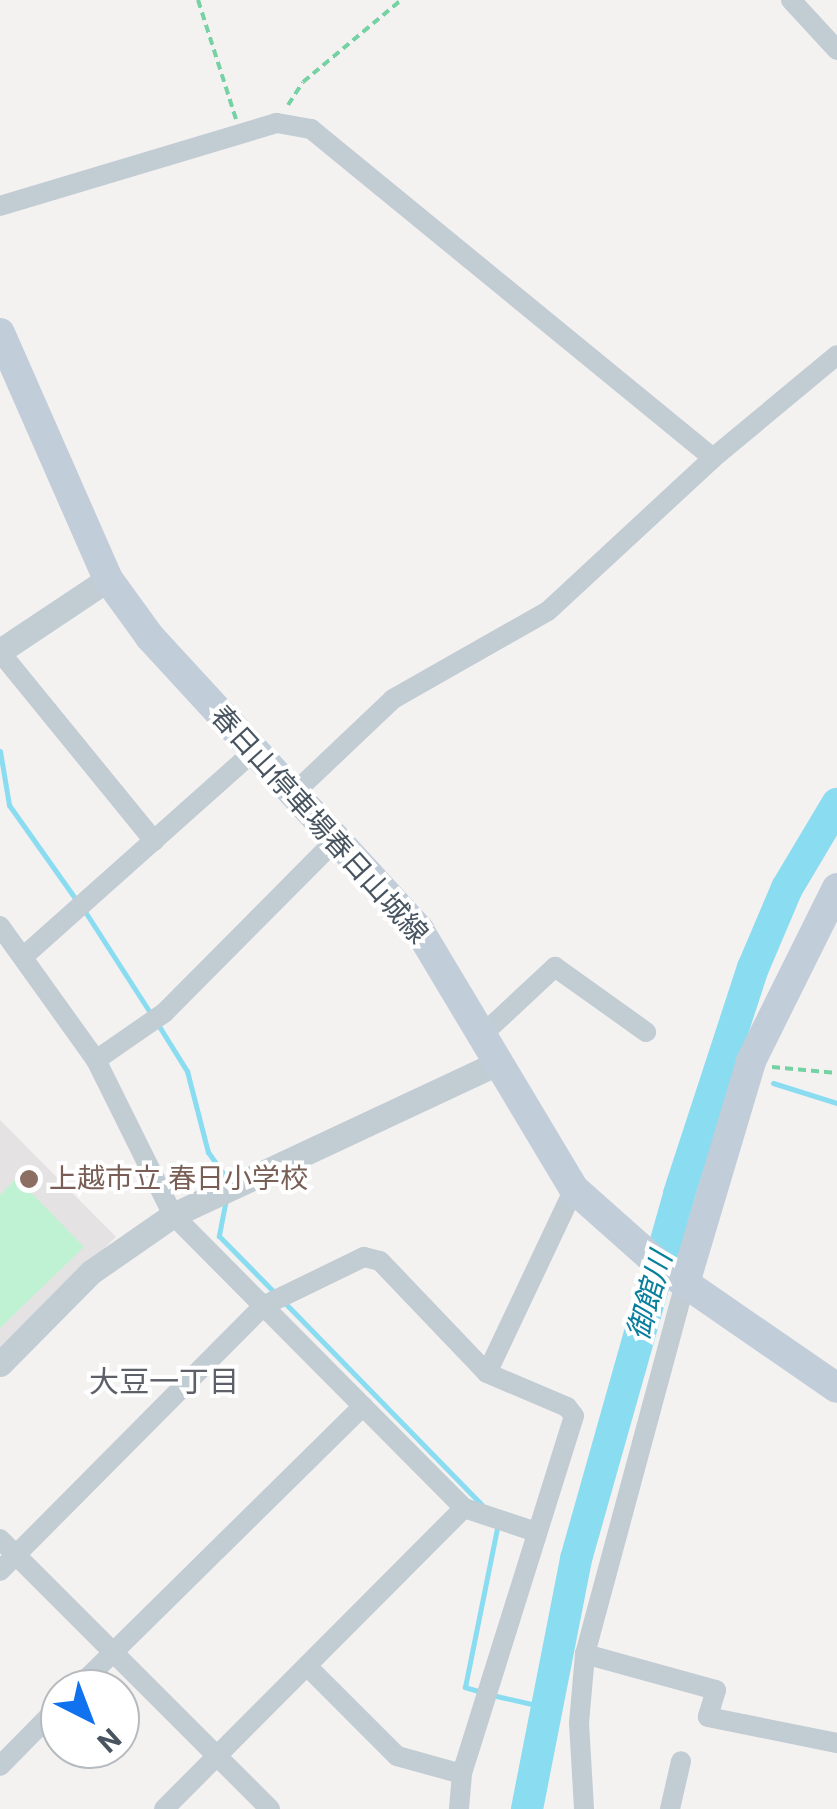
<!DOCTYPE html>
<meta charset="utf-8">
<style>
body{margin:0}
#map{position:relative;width:837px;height:1809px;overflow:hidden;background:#f4f1f1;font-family:Roboto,"Noto Sans JP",sans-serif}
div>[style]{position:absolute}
.education>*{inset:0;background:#e5e2e3}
.green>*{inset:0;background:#bff2d2}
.stream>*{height:5px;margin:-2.5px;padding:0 2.5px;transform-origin:2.5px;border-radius:2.5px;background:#8adcf1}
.river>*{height:32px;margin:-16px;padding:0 16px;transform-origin:16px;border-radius:16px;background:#8adcf1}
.path>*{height:4px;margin-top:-2px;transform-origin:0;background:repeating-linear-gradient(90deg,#74d2a3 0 8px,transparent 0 13px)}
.minor>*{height:20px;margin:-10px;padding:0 10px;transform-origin:10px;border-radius:10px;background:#c1ccd3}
.tertiary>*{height:25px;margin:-12.5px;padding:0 12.5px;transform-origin:12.5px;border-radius:12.5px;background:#c1ccd3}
.secondary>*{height:30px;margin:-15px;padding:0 15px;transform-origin:15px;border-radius:15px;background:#c1cdd9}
.dots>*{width:28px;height:28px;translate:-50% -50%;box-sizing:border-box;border:5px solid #fff;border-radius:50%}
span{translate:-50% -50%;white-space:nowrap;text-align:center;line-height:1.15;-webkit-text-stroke:8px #fff;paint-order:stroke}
.street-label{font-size:28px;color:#485560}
.education-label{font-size:28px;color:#785e54}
.left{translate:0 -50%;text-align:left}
.water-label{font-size:30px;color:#077f9d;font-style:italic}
.neighbourhood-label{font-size:30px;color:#5d6167}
.north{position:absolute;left:40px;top:1669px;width:100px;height:100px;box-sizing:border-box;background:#fff;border:2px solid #b6bbbf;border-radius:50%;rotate:138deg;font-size:28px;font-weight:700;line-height:40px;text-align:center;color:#485560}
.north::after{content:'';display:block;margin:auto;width:35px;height:45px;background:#1072ef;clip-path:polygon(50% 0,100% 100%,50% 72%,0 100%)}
</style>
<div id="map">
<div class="education">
<div style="clip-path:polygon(0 1120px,116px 1237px,0 1347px)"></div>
</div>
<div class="green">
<div style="clip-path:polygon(17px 1178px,84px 1247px,0 1328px,0 1195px)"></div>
</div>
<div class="stream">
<div style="left:0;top:751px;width:55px;rotate:80.5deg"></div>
<div style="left:9px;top:805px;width:118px;rotate:54.7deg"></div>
<div style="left:84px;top:910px;width:124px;rotate:57.2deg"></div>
<div style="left:157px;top:1023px;width:57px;rotate:58deg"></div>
<div style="left:187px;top:1071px;width:84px;rotate:75.5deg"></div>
<div style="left:208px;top:1152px;width:33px;rotate:55deg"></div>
<div style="left:773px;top:1083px;width:67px;rotate:17.4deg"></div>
<div style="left:226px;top:1199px;width:38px;rotate:101deg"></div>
<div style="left:219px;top:1236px;width:81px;rotate:45.5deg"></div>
<div style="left:284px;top:1302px;width:284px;rotate:45.7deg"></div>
<div style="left:482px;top:1692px;width:18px;rotate:-164deg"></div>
<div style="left:465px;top:1687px;width:166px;rotate:-78.6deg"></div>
<div style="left:492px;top:1695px;width:54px;rotate:12.8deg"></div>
</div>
<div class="river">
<div style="left:527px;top:1809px;width:255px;rotate:-78.9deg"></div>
<div style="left:576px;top:1559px;width:379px;rotate:-74.2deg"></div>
<div style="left:679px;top:1194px;width:238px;rotate:-71.9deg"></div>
<div style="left:753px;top:968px;width:87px;rotate:-67deg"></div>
<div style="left:787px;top:888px;width:98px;rotate:-59.2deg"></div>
</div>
<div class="path">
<div style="left:198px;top:0;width:125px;rotate:72.3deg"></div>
<div style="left:288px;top:105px;width:27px;rotate:-57deg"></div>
<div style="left:303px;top:82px;width:128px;rotate:-39.9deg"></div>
<div style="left:772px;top:1067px;width:65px;rotate:5.3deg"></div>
</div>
<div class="minor">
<div style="left:791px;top:0;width:68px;rotate:47.4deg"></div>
<div style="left:0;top:206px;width:289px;rotate:-16.7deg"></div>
<div style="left:277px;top:123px;width:35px;rotate:10deg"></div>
<div style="left:311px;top:129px;width:519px;rotate:39.3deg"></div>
<div style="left:0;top:652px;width:244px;rotate:50.8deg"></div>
<div style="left:294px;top:793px;width:137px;rotate:-43.5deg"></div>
<div style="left:393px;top:699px;width:178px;rotate:-29.6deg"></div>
<div style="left:548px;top:611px;width:225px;rotate:-42.8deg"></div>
<div style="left:713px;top:458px;width:161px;rotate:-39.7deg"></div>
<div style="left:0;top:926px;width:165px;rotate:54.4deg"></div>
<div style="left:96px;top:1060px;width:173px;rotate:63.6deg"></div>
<div style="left:173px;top:1215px;width:413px;rotate:45.2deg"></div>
<div style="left:464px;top:1508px;width:76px;rotate:18.4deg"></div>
<div style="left:23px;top:957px;width:310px;rotate:-41.7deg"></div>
<div style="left:482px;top:1035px;width:100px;rotate:-43deg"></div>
<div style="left:555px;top:967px;width:112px;rotate:35.5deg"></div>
<div style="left:96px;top:1060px;width:83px;rotate:-34.7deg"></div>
<div style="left:164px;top:1013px;width:244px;rotate:-45.2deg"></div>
<div style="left:487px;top:1373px;width:204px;rotate:-64.7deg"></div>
<div style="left:0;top:1539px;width:382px;rotate:45deg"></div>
<div style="left:0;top:1571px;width:373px;rotate:-45.2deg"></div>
<div style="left:263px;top:1306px;width:112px;rotate:-25.9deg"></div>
<div style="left:364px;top:1257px;width:16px;rotate:14deg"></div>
<div style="left:380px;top:1261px;width:155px;rotate:46.3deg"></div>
<div style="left:487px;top:1373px;width:87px;rotate:23deg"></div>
<div style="left:567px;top:1407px;width:11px;rotate:52deg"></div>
<div style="left:574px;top:1416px;width:375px;rotate:107.4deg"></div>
<div style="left:462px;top:1774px;width:35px;rotate:95deg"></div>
<div style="left:585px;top:1654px;width:136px;rotate:15.4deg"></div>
<div style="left:716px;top:1690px;width:28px;rotate:107deg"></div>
<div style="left:708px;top:1717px;width:132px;rotate:11.4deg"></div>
<div style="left:308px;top:1667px;width:126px;rotate:45deg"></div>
<div style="left:397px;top:1756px;width:67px;rotate:15.5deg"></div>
<div style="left:76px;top:1689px;width:403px;rotate:-44.6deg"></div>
<div style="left:0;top:1766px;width:86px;rotate:-45.5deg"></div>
<div style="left:164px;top:1809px;width:425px;rotate:-45.1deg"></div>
<div style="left:584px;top:1809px;width:86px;rotate:-93.3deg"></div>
<div style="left:579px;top:1723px;width:69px;rotate:-85deg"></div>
<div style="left:585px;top:1654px;width:384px;rotate:-74.9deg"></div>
<div style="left:670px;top:1809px;width:49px;rotate:-77.1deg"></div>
</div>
<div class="tertiary">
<div style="left:0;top:651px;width:130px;rotate:-33.7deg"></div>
<div style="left:0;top:1364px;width:129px;rotate:-45.3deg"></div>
<div style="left:91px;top:1272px;width:100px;rotate:-34.8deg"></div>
<div style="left:173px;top:1215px;width:359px;rotate:-25.1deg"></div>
</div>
<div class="secondary">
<div style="left:0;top:333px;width:269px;rotate:66.3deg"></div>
<div style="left:108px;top:579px;width:72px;rotate:54.1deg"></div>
<div style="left:150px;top:637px;width:398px;rotate:47.4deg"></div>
<div style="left:419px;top:930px;width:302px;rotate:59.1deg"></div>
<div style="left:574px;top:1189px;width:119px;rotate:41.6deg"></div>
<div style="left:663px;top:1268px;width:211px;rotate:34.6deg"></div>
<div style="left:685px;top:1283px;width:232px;rotate:-73.4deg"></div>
<div style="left:751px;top:1061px;width:193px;rotate:-63.6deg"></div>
</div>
<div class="dots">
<div style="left:29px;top:1179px;background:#8d6e63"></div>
</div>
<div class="street-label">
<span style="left:319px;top:825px;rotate:48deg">春日山停車場春日山城線</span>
</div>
<div class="education-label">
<span class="left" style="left:49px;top:1179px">上越市立 春日小学校</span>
</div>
<div class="water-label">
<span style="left:650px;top:1296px;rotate:-74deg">御館川</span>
</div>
<div class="neighbourhood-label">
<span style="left:164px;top:1382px">大豆一丁目</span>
</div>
<div class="north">N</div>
</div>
